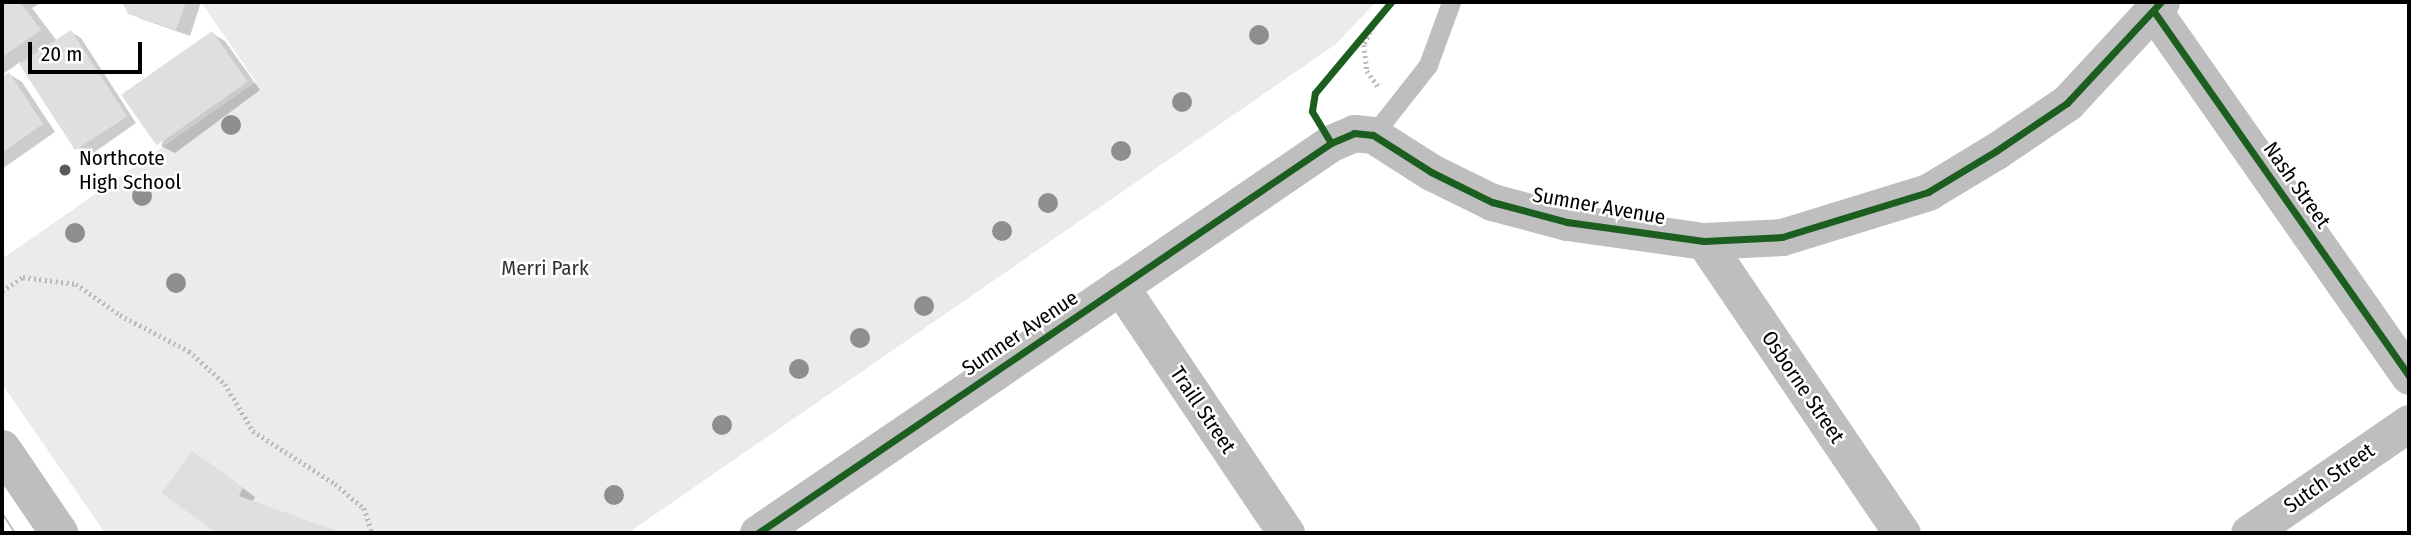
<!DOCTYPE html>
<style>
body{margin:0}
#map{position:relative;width:2411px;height:535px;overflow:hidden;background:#fff;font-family:"Fira Sans Condensed",sans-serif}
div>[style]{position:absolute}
.green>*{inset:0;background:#ebebeb}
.shadow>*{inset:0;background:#0003}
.building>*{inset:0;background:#dfdfdf;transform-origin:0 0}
.path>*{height:4.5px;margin-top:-2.25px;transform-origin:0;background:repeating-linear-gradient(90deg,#b9b9b9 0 2px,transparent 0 5.5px)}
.lane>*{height:19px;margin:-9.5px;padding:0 9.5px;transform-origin:9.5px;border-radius:9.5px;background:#bebebe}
.street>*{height:37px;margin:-18.5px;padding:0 18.5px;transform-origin:18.5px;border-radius:18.5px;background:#bebebe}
.highway>*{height:38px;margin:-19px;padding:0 19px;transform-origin:19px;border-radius:19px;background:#bebebe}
.tram>*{height:2px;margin:-1px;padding:0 1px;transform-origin:1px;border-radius:1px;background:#bebebe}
.cycleway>*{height:7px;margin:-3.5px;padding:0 3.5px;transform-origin:3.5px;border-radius:3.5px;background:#1b5e20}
.trees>*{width:20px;height:20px;margin:-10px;border-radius:50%;background:#8e8e8e}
.dots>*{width:19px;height:19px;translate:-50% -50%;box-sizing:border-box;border:4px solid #fff;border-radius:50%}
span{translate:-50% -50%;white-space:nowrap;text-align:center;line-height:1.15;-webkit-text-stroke:5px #fff;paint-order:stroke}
.poi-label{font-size:21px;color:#000}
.left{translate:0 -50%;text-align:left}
.street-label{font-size:21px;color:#000}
.park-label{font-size:21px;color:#323232}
.frame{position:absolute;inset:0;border:4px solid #000;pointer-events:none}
.scale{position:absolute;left:28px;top:42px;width:114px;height:32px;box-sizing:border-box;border:4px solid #000;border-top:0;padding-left:9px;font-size:21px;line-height:24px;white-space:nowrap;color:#000;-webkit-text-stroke:5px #fff;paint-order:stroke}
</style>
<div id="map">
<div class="green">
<div style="clip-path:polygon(201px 2px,1376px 2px,1336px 44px,628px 533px,105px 533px,2px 384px,2px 259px,256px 82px)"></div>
</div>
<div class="shadow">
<div style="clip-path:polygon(2px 2px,42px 2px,32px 8px,57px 41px,71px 32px,81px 38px,136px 123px,89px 156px,79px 150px,20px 62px,2px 75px)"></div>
<div style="clip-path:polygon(124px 2px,201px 2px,190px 36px,139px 18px)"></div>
<div style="clip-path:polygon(212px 33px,225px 41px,260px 90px,175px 153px,161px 146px)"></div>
<div style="clip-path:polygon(9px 74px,22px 82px,55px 132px,2px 169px,2px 79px)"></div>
<div style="clip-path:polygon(206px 461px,255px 497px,252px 502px,339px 533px,220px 533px,163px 492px)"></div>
</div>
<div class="building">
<div style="clip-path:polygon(2px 2px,20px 2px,41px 30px,2px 57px)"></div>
<div style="clip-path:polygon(122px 2px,186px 2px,176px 30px,128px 14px)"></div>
<div style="left:71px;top:30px;width:103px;height:62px;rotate:57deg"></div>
<div style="left:212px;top:31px;width:62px;height:111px;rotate:55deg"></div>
<div style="clip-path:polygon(9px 72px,43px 124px,2px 153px,2px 77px)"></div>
<div style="clip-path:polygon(192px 451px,243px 488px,239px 496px,343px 533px,217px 533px,161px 493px)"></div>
</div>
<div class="path">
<div style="left:1373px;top:27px;width:20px;rotate:117deg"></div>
<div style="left:1364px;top:45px;width:26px;rotate:83deg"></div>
<div style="left:1367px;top:71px;width:19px;rotate:54deg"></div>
<div style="left:2px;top:291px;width:25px;rotate:-34deg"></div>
<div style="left:23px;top:277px;width:53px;rotate:7.5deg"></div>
<div style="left:76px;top:284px;width:54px;rotate:35.2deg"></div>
<div style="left:120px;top:315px;width:78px;rotate:27.6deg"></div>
<div style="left:189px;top:351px;width:49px;rotate:42.5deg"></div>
<div style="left:225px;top:384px;width:55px;rotate:59.2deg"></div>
<div style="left:253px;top:431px;width:98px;rotate:32.9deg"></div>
<div style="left:335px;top:484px;width:38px;rotate:40deg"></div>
<div style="left:364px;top:508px;width:26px;rotate:72deg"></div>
</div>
<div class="lane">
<div style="left:1373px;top:135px;width:89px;rotate:-51.8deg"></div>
<div style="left:1428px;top:65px;width:67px;rotate:-69.9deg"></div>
</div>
<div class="street">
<div style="left:2155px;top:13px;width:443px;rotate:55deg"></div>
<div style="left:1704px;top:241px;width:353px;rotate:55.9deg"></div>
<div style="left:1120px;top:286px;width:298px;rotate:56.1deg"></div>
<div style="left:758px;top:533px;width:693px;rotate:-34.24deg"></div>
<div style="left:1331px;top:143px;width:25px;rotate:-23deg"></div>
<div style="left:1354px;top:133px;width:19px;rotate:6deg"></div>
<div style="left:1373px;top:135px;width:69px;rotate:32.5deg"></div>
<div style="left:1431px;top:172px;width:68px;rotate:26.2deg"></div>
<div style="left:1492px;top:202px;width:78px;rotate:14.9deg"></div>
<div style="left:1567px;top:222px;width:138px;rotate:7.9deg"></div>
<div style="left:1704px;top:241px;width:78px;rotate:-2.9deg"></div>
<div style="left:1782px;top:237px;width:153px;rotate:-17.1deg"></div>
<div style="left:1928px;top:192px;width:79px;rotate:-31.1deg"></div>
<div style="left:1996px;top:151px;width:86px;rotate:-34.1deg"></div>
<div style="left:2067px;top:103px;width:138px;rotate:-47.1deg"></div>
<div style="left:2249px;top:533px;width:194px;rotate:-34.5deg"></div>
</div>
<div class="highway">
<div style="left:2px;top:449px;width:102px;rotate:55.8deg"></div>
</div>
<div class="tram">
<div style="left:2px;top:513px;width:24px;rotate:57deg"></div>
</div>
<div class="cycleway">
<div style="left:2155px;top:13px;width:443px;rotate:55deg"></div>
<div style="left:1331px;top:143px;width:37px;rotate:-121deg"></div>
<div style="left:1312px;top:111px;width:18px;rotate:-81deg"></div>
<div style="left:1315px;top:93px;width:119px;rotate:-50.1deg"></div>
<div style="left:758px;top:533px;width:693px;rotate:-34.24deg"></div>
<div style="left:1331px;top:143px;width:25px;rotate:-23deg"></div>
<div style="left:1354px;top:133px;width:19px;rotate:6deg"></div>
<div style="left:1373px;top:135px;width:69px;rotate:32.5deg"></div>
<div style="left:1431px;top:172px;width:68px;rotate:26.2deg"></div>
<div style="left:1492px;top:202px;width:78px;rotate:14.9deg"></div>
<div style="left:1567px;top:222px;width:138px;rotate:7.9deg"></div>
<div style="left:1704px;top:241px;width:78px;rotate:-2.9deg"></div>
<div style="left:1782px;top:237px;width:153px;rotate:-17.1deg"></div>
<div style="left:1928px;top:192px;width:79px;rotate:-31.1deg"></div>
<div style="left:1996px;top:151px;width:86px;rotate:-34.1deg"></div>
<div style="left:2067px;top:103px;width:138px;rotate:-47.1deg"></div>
</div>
<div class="trees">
<div style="left:1259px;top:35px"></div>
<div style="left:1182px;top:102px"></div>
<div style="left:231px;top:125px"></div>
<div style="left:1121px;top:151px"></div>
<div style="left:142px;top:196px"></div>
<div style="left:1048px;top:203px"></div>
<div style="left:1002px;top:231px"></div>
<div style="left:75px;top:233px"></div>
<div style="left:176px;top:283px"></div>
<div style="left:924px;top:306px"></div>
<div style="left:860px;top:338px"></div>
<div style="left:799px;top:369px"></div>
<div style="left:722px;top:425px"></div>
<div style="left:614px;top:495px"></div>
</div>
<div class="dots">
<div style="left:65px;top:170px;background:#595959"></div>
</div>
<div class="poi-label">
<span class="left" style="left:79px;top:170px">Northcote<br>High School</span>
</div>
<div class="street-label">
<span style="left:2297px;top:185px;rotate:55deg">Nash Street</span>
<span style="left:1599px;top:206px;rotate:10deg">Sumner Avenue</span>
<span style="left:1020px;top:333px;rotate:-34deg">Sumner Avenue</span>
<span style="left:1803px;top:387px;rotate:56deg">Osborne Street</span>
<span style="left:1203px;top:410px;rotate:56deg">Traill Street</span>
<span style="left:2329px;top:478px;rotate:-35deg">Sutch Street</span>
</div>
<div class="park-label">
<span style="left:545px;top:268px">Merri Park</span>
</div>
<div class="frame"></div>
<div class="scale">20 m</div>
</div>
